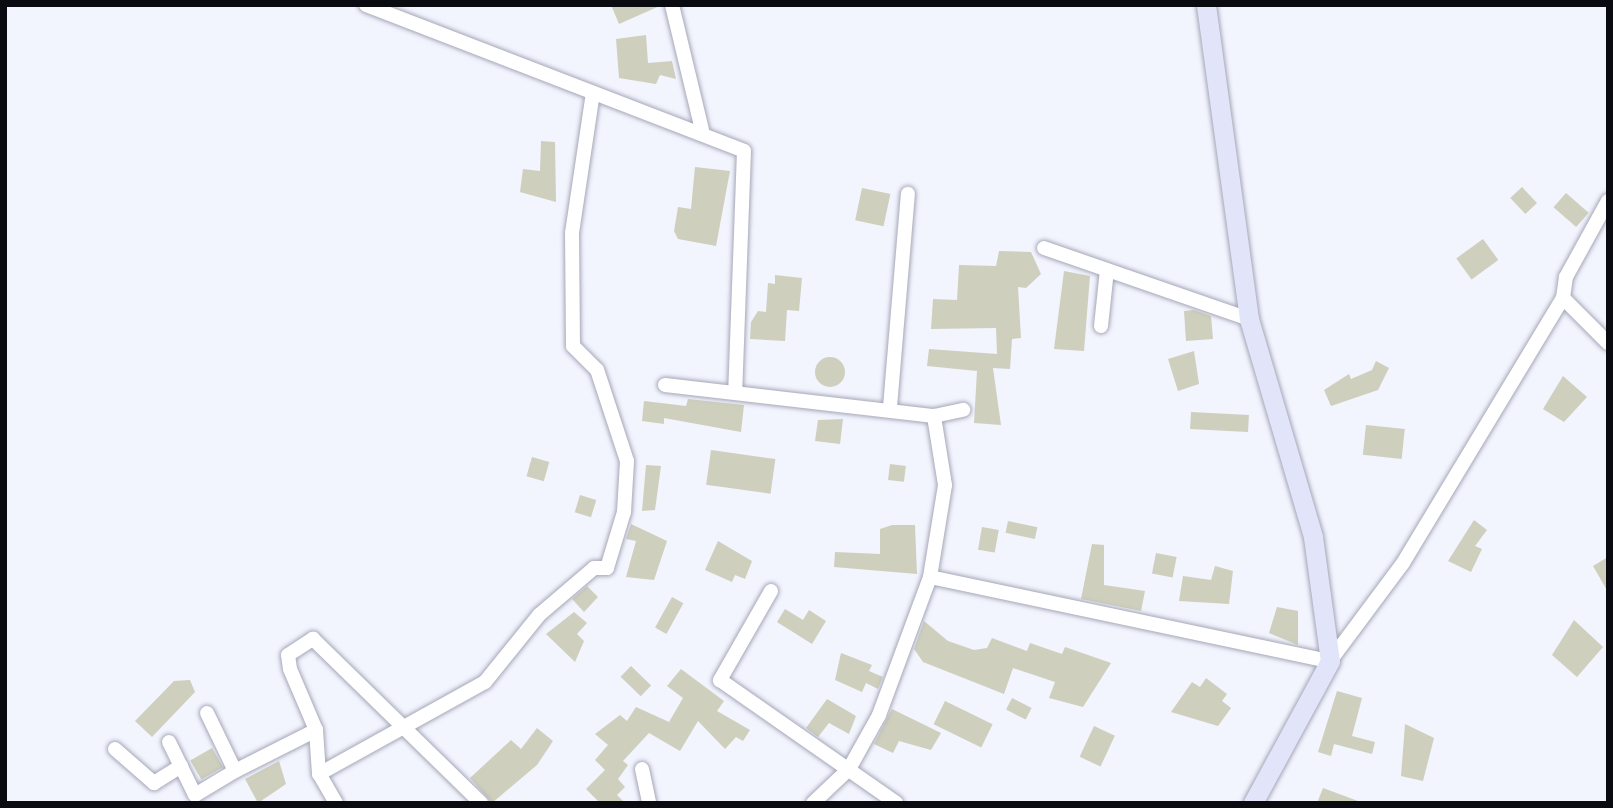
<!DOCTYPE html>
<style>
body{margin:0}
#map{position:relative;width:1613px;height:808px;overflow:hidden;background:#f2f4fe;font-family:"Exo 2",sans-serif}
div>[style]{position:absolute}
.building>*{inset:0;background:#cfcfbe;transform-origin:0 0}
.round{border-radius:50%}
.roads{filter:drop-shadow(0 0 2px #a5a7b7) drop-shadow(0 0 2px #a5a7b7)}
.street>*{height:14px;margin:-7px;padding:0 7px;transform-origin:7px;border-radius:7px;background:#fff}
.secondary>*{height:19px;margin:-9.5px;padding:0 9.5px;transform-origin:9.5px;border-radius:9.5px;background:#e2e5f9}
span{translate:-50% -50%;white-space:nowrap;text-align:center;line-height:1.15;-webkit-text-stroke:7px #f2f4fe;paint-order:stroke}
.frame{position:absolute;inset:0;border:7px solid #0a0b10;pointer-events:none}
</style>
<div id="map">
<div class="building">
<div style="clip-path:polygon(611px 5px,662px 5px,619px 24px)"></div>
<div style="clip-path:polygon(646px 35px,648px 63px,672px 61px,676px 79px,660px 75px,656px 84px,619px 78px,616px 39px)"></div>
<div style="clip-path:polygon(541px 141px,555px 142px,556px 202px,520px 192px,523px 169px,540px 171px)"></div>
<div style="clip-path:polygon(695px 167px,730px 171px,716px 246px,678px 239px,674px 231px,678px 207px,691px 209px)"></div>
<div style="left:1522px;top:187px;width:22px;height:16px;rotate:47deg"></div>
<div style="left:862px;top:188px;width:29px;height:33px;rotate:12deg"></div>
<div style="left:1566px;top:193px;width:30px;height:19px;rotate:41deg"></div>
<div style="left:1483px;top:239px;width:26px;height:33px;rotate:54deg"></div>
<div style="clip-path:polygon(999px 251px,1031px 252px,1041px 274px,1026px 288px,1018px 287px,1021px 338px,1012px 339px,1010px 369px,993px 368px,1001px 425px,974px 423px,977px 371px,927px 366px,929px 349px,997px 354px,996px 328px,931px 329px,933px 299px,957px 300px,959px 265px,996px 266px)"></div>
<div style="clip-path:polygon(1064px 271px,1090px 276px,1084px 351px,1054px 349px)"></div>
<div style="clip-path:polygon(775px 275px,802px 278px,799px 311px,787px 310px,785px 341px,750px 339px,751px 322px,758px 311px,766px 312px,768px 283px,775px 284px)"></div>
<div style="clip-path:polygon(1194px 310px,1211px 316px,1213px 339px,1186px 341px,1184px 311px)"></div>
<div style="clip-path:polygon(1194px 351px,1199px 384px,1178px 391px,1168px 359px)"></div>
<div class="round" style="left:815px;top:357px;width:30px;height:30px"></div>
<div style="clip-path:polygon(1376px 361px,1389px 368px,1378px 390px,1331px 406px,1324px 390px,1349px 374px,1351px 379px,1372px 370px)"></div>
<div style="clip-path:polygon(1563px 376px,1587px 397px,1564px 422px,1543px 409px)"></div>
<div style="clip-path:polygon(688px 399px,744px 405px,741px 432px,664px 418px,664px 424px,642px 421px,644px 401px,686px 406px)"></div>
<div style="left:1191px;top:412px;width:58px;height:17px;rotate:3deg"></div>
<div style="clip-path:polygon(843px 419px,840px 444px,815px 441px,818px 420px)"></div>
<div style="left:1366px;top:425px;width:39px;height:30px;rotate:6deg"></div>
<div style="left:711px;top:450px;width:65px;height:35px;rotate:8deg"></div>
<div style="left:532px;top:457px;width:18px;height:20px;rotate:16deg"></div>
<div style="left:890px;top:464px;width:16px;height:16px;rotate:7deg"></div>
<div style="clip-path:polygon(646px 465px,661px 466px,655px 510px,642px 511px)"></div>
<div style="left:580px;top:495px;width:17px;height:18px;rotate:17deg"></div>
<div style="clip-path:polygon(1474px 520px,1487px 530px,1475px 546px,1482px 549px,1471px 572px,1448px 561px)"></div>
<div style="left:1008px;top:521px;width:30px;height:12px;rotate:12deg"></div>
<div style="clip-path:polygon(631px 524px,667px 541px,654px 580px,626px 577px,636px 541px,626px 539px)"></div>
<div style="clip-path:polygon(892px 525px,915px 525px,917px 574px,834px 567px,835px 552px,880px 554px,880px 529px)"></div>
<div style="left:982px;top:527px;width:17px;height:23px;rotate:10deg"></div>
<div style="clip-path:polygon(718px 541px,752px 561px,745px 579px,735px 575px,732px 582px,705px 570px)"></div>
<div style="clip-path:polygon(1092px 544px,1104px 545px,1104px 585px,1145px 591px,1141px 611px,1081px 599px)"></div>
<div style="left:1156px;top:553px;width:21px;height:21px;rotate:11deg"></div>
<div style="clip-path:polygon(1608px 557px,1608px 592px,1593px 566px)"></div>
<div style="clip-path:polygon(1215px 566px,1233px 571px,1229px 604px,1179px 601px,1183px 576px,1211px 580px)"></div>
<div style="clip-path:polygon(587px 586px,598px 597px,584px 612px,572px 599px)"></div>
<div style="left:672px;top:597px;width:13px;height:35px;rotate:29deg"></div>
<div style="clip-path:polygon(1277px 607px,1298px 611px,1298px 645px,1269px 633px)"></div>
<div style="clip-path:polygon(785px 609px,803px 620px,809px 610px,826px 621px,812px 644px,777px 622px)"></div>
<div style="clip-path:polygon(574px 612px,587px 623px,577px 634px,584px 641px,575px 662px,546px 634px)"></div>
<div style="clip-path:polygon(1574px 620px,1603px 647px,1577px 677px,1552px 655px)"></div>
<div style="clip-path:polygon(924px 621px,948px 641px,974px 650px,987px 648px,992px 638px,1027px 651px,1030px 643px,1062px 654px,1065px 647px,1111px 663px,1083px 707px,1049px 698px,1055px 682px,1013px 668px,1004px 694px,923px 662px,914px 649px)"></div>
<div style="clip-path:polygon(841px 653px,872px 665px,869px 671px,883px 677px,878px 689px,866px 683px,862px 692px,835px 680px)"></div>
<div style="left:631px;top:666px;width:28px;height:15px;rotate:44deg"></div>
<div style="clip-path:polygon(681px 669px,724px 701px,717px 711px,750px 730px,743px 741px,736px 737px,725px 749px,698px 721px,680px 751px,649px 733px,623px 761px,628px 765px,618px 779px,625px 787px,617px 795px,625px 803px,600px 803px,586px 789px,605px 770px,595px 760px,608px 745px,595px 734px,620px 715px,627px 721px,636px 707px,669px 722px,683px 698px,667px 686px)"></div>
<div style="clip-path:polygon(1206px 678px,1227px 694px,1222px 701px,1231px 708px,1218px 726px,1171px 712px,1192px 682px,1200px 687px)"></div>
<div style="clip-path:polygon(190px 680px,195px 692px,152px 737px,135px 721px,174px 681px)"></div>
<div style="clip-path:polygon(1337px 691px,1362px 698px,1352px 736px,1375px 742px,1372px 754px,1334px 744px,1331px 756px,1318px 752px)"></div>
<div style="left:1012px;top:698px;width:22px;height:13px;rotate:27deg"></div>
<div style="clip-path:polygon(827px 699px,856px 716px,849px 734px,829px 723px,818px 737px,806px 728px)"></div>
<div style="left:945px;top:701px;width:53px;height:26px;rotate:26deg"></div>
<div style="clip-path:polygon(892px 709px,941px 733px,931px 750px,899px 741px,893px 753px,874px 744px)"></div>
<div style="clip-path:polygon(1405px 724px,1434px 738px,1423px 781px,1401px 776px)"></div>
<div style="left:1094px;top:726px;width:23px;height:34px;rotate:25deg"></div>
<div style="clip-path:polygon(537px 728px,553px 741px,537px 765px,492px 803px,470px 778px,511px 740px,521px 749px)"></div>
<div style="left:212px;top:748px;width:22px;height:25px;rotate:60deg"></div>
<div style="clip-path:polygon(279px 761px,286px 784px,258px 803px,245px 779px)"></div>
<div style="clip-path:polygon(1323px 788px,1358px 801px,1358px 803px,1317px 803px)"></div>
</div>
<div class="roads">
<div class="street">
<div style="left:366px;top:5px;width:405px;rotate:21.1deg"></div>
<div style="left:744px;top:151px;width:241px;rotate:92.1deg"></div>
<div style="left:672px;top:5px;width:129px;rotate:76.5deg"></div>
<div style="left:1044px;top:248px;width:217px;rotate:19.1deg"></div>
<div style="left:1563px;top:298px;width:64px;rotate:45deg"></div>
<div style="left:1101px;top:326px;width:56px;rotate:-83.9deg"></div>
<div style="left:665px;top:385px;width:271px;rotate:6.6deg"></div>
<div style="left:934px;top:416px;width:30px;rotate:-12deg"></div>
<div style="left:890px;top:407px;width:214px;rotate:-85.2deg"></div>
<div style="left:930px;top:577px;width:409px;rotate:11.9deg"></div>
<div style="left:1330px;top:661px;width:122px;rotate:-53.3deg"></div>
<div style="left:1403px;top:563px;width:310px;rotate:-58.9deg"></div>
<div style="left:1563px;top:298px;width:21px;rotate:-82deg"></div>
<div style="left:1566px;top:277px;width:87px;rotate:-61.1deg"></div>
<div style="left:771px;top:591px;width:103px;rotate:119.8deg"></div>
<div style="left:720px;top:680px;width:215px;rotate:34.9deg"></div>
<div style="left:207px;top:713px;width:64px;rotate:64.2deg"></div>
<div style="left:235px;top:771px;width:91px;rotate:-26.8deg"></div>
<div style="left:169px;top:742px;width:59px;rotate:63.9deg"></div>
<div style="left:195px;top:795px;width:47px;rotate:-31deg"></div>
<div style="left:115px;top:749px;width:52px;rotate:41.1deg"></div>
<div style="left:154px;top:783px;width:32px;rotate:-32deg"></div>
<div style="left:642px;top:769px;width:35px;rotate:78deg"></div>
<div style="left:319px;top:774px;width:190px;rotate:-29deg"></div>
<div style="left:485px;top:682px;width:86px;rotate:-51.1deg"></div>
<div style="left:539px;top:615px;width:72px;rotate:-40.5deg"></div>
<div style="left:594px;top:568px;width:13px"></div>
<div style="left:607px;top:568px;width:59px;rotate:-73.1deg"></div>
<div style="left:624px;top:512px;width:51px;rotate:-86.6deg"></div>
<div style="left:627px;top:461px;width:96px;rotate:-108.2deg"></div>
<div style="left:597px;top:370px;width:34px;rotate:-135deg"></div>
<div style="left:573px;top:346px;width:113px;rotate:-90.5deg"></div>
<div style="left:572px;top:233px;width:142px;rotate:-81.5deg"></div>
<div style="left:336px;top:803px;width:34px;rotate:-120deg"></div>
<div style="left:319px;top:774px;width:44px;rotate:-93.9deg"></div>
<div style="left:316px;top:730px;width:66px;rotate:-113.1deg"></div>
<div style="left:290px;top:669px;width:14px;rotate:-98deg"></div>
<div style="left:288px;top:655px;width:30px;rotate:-33deg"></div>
<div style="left:313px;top:639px;width:235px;rotate:44.3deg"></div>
<div style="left:813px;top:803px;width:50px;rotate:-43.4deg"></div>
<div style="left:849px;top:769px;width:62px;rotate:-60.9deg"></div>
<div style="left:879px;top:715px;width:147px;rotate:-69.7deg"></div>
<div style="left:930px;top:577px;width:93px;rotate:-80.7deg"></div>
<div style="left:945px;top:485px;width:70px;rotate:-99.1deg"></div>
</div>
<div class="secondary">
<div style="left:1206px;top:5px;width:317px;rotate:82.2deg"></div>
<div style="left:1249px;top:319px;width:227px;rotate:73.6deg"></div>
<div style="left:1313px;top:537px;width:125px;rotate:82.2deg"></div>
<div style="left:1330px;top:661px;width:162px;rotate:118.5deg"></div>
</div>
</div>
<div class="frame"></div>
</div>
